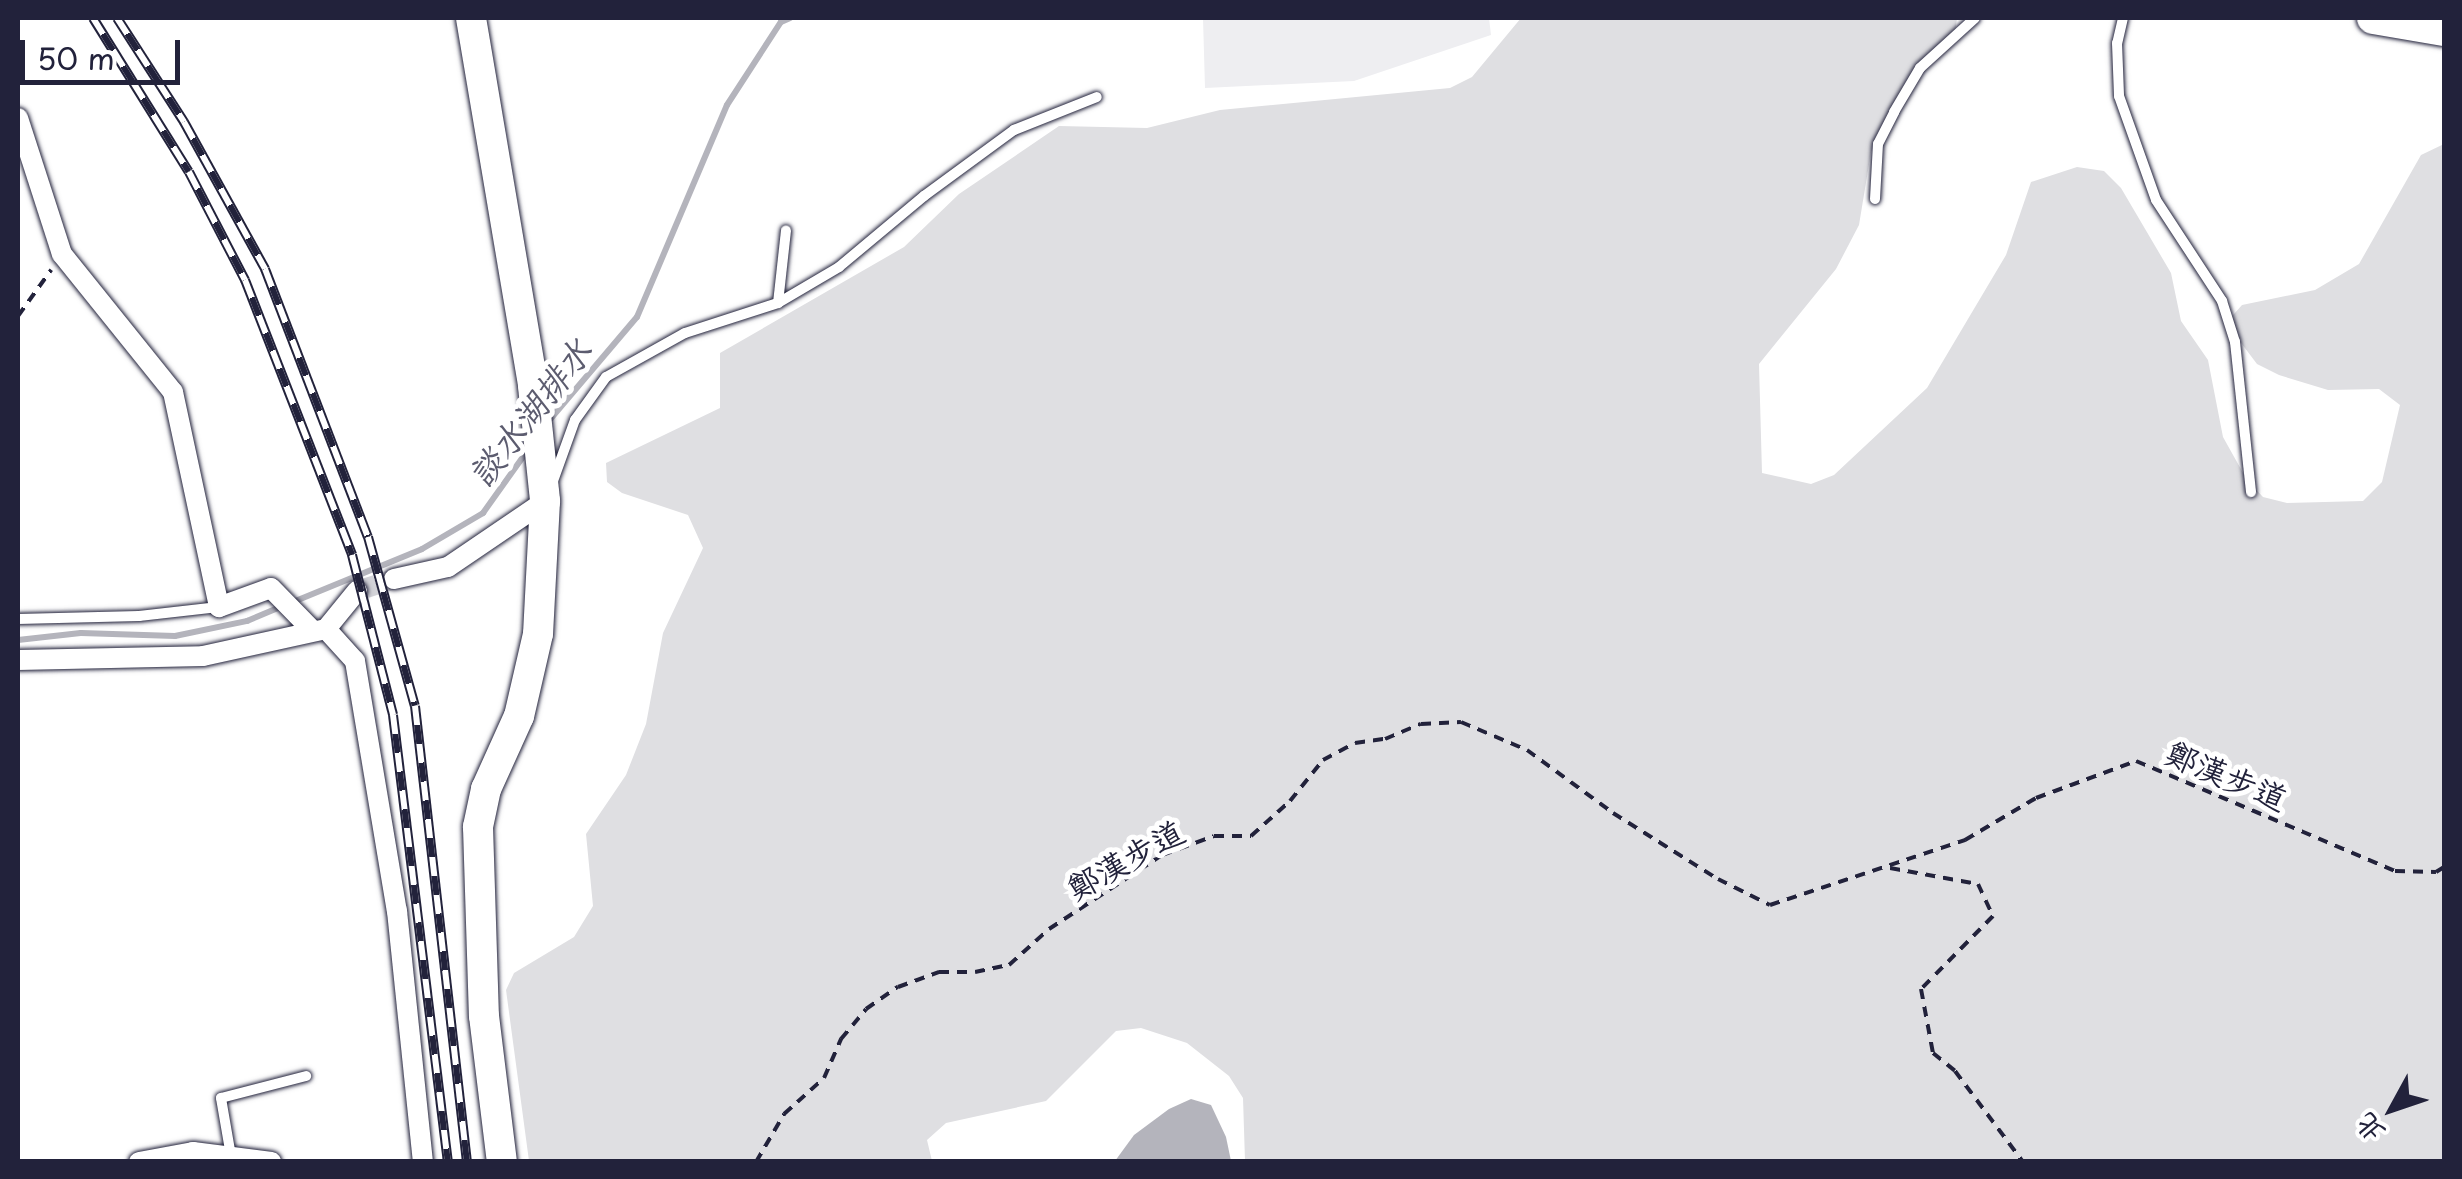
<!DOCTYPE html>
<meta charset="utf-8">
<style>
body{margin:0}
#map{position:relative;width:2462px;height:1179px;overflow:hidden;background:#fff;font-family:"Playpen Sans","LXGW WenKai TC",sans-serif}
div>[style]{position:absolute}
.built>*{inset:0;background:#eeeef1}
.green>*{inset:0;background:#dfdfe2}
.water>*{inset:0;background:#b4b4bc}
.stream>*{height:6px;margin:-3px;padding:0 3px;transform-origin:3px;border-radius:3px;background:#b4b4bc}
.street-tunnel>*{height:20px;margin-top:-10px;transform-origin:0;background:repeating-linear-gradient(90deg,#d3d3d8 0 20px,transparent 0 30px)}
.path>*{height:4px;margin-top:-2px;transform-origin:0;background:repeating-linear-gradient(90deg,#22223b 0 10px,transparent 0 18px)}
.roads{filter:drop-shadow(0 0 2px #22223b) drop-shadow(0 0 2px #22223b)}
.lane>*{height:10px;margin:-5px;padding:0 5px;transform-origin:5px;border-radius:5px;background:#fff}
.street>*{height:20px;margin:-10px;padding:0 10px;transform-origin:10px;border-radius:10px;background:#fff}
.secondary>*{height:30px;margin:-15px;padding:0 15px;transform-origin:15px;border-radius:15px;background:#fff}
.primary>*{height:32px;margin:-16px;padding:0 16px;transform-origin:16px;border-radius:16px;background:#fff}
.rail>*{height:10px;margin-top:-5px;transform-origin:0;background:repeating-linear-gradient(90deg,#fff 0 19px,#22223b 0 38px);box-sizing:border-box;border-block:2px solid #22223b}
span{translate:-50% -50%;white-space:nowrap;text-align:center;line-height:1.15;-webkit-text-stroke:10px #fff;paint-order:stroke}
.street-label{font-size:32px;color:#22223b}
.water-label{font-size:35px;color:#5c5c6f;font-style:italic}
.frame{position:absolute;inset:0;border:20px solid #22223b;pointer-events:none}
.north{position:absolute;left:2342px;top:1059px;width:100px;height:100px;-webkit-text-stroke:8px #fff;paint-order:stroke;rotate:230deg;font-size:28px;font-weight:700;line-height:40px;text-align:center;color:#22223b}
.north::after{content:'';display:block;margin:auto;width:35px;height:45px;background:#22223b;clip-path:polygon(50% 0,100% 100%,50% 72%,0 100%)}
.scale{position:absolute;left:20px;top:40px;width:160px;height:45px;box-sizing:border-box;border:5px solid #22223b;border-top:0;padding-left:12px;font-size:30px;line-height:35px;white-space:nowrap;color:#22223b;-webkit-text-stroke:8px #fff;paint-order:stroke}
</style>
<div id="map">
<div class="built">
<div style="clip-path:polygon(1203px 18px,1489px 18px,1491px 35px,1354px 81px,1205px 88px)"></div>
</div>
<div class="green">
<div style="clip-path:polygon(1521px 18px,1957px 18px,1955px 33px,1907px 89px,1871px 152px,1859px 225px,1836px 269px,1759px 364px,1762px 473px,1811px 484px,1834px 475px,1927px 388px,2006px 255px,2031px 182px,2077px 167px,2104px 171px,2121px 188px,2171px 273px,2181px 321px,2208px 360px,2223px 437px,2247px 480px,2263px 497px,2287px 503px,2363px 501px,2382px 482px,2400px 405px,2379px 389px,2328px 390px,2279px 375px,2257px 364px,2226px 323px,2242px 305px,2315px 290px,2359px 264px,2421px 155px,2444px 144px,2444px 1161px,1245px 1161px,1243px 1098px,1229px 1076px,1187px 1043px,1141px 1028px,1116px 1031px,1046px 1101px,946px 1123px,927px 1140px,932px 1161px,529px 1161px,506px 990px,514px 973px,574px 937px,593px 906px,586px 834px,626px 775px,646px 724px,663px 633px,703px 548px,688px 515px,622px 493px,607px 482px,606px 463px,720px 408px,720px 353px,904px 247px,959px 194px,1059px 126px,1147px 128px,1220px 110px,1450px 88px,1472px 77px)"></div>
</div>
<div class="water">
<div style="clip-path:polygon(1191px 1099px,1211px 1105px,1226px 1137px,1231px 1161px,1115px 1161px,1134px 1135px,1169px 1109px)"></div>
</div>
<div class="stream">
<div style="left:547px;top:423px;width:139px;rotate:-49.7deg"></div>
<div style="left:637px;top:317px;width:230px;rotate:-67deg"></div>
<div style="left:727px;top:105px;width:99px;rotate:-57deg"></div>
<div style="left:781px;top:22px;width:10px;rotate:-24deg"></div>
<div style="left:293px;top:602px;width:139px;rotate:-22.3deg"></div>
<div style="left:422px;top:549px;width:71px;rotate:-30.5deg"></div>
<div style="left:483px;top:513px;width:77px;rotate:-54.5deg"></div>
<div style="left:18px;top:640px;width:63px;rotate:-6.3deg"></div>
<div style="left:81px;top:633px;width:94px;rotate:1.8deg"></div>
<div style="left:175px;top:636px;width:74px;rotate:-11.8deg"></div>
<div style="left:247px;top:621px;width:38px;rotate:-23deg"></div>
</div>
<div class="street-tunnel">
<div style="left:357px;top:591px;width:39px;rotate:-18deg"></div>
</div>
<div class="path">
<div style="left:18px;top:316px;width:57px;rotate:-54.3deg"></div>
<div style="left:1890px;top:868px;width:89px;rotate:10.3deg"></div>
<div style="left:1978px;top:884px;width:35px;rotate:65deg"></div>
<div style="left:1993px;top:916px;width:103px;rotate:134.6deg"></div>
<div style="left:1921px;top:989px;width:65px;rotate:79.4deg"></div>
<div style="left:1933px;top:1053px;width:28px;rotate:39deg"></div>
<div style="left:1955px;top:1071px;width:114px;rotate:53.2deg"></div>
<div style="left:756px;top:1162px;width:56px;rotate:-59.7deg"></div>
<div style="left:784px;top:1114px;width:54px;rotate:-42deg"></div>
<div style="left:824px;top:1078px;width:43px;rotate:-66.4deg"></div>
<div style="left:841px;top:1039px;width:39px;rotate:-50deg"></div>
<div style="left:866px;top:1009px;width:39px;rotate:-35deg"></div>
<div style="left:898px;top:987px;width:44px;rotate:-20.1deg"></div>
<div style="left:939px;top:972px;width:36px"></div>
<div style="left:975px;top:972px;width:35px;rotate:-12deg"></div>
<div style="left:1009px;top:965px;width:54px;rotate:-42deg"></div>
<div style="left:1049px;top:929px;width:135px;rotate:-33.2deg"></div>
<div style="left:1162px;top:855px;width:55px;rotate:-20.1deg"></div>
<div style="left:1214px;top:836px;width:37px"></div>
<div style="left:1251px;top:836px;width:52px;rotate:-41.9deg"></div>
<div style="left:1290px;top:801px;width:53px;rotate:-51.2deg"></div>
<div style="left:1323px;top:760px;width:36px;rotate:-28deg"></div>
<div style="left:1355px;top:743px;width:30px;rotate:-8deg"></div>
<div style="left:1385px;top:739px;width:39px;rotate:-23deg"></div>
<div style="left:1421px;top:724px;width:40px;rotate:-2.9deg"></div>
<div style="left:1461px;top:722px;width:72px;rotate:23deg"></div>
<div style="left:1527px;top:750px;width:107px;rotate:36.2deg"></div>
<div style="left:1613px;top:813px;width:124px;rotate:32.2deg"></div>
<div style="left:1718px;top:879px;width:58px;rotate:26.6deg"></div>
<div style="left:1770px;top:905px;width:206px;rotate:-18.4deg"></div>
<div style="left:1965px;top:840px;width:82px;rotate:-30.6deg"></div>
<div style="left:2036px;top:798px;width:107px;rotate:-20.3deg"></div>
<div style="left:2136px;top:761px;width:281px;rotate:23deg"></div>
<div style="left:2395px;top:871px;width:41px;rotate:1.4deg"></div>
<div style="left:2436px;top:872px;width:9px;rotate:-32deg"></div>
</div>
<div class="roads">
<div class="lane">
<div style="left:2123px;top:18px;width:26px;rotate:103deg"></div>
<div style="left:2117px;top:43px;width:53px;rotate:87.8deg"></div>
<div style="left:2119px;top:96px;width:110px;rotate:70.4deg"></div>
<div style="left:2156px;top:200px;width:121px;rotate:56.8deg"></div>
<div style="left:2222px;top:301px;width:43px;rotate:72.4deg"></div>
<div style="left:2235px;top:342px;width:151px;rotate:83.9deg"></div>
<div style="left:1875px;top:199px;width:55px;rotate:-86.9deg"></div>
<div style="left:1878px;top:144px;width:36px;rotate:-63deg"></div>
<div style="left:1894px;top:112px;width:51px;rotate:-59.4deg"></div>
<div style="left:1920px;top:68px;width:74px;rotate:-42.3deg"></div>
<div style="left:778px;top:303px;width:73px;rotate:-83.7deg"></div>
<div style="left:553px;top:481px;width:65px;rotate:-70.2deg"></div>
<div style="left:575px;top:420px;width:53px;rotate:-54.2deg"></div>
<div style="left:606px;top:377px;width:90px;rotate:-29.1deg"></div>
<div style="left:685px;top:333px;width:98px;rotate:-17.9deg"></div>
<div style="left:778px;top:303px;width:71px;rotate:-30.5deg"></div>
<div style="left:839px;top:267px;width:111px;rotate:-39.9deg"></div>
<div style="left:924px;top:196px;width:112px;rotate:-36.3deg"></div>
<div style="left:1014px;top:130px;width:89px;rotate:-21.7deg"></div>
<div style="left:18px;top:619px;width:121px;rotate:-1.4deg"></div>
<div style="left:139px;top:616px;width:80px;rotate:-6.5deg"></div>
<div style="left:231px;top:1156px;width:59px;rotate:-99.8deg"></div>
<div style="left:221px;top:1098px;width:88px;rotate:-14.5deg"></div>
</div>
<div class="street">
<div style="left:18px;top:118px;width:143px;rotate:72.1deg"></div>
<div style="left:62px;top:254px;width:177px;rotate:51.2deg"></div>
<div style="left:173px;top:392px;width:220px;rotate:77.9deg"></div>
<div style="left:219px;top:607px;width:55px;rotate:-20.1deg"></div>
<div style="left:271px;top:588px;width:57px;rotate:45.7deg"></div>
<div style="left:394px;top:579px;width:55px;rotate:-12.5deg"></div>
<div style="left:448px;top:567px;width:117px;rotate:-34.2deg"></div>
<div style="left:326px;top:629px;width:49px;rotate:-50.8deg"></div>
<div style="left:18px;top:660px;width:185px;rotate:-1.2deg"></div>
<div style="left:203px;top:656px;width:126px;rotate:-12.4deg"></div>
<div style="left:326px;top:629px;width:43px;rotate:47.8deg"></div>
<div style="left:355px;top:661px;width:254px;rotate:80.5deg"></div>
<div style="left:397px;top:911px;width:252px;rotate:84.1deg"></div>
<div style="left:139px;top:1162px;width:55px;rotate:-10.5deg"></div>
<div style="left:193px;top:1152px;width:79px;rotate:7.3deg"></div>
</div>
<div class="secondary">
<div style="left:471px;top:18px;width:373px;rotate:80.4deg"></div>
<div style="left:533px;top:386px;width:116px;rotate:84deg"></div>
<div style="left:545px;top:501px;width:133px;rotate:93deg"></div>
<div style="left:538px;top:634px;width:84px;rotate:103deg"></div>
<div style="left:519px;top:716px;width:80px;rotate:114.3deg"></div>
<div style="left:486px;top:789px;width:39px;rotate:102deg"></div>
<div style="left:478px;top:827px;width:189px;rotate:88.2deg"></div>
<div style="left:484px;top:1016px;width:147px;rotate:83deg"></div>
</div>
<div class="primary">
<div style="left:2373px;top:18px;width:72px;rotate:9.6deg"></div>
</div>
</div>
<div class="rail">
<div style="left:93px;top:18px;width:181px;rotate:58.1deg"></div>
<div style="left:189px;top:172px;width:122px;rotate:62.6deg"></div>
<div style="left:245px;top:280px;width:295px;rotate:68.7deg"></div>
<div style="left:352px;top:555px;width:165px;rotate:75.6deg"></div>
<div style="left:393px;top:715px;width:450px;rotate:83deg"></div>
<div style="left:117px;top:18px;width:124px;rotate:57.2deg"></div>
<div style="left:184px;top:122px;width:168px;rotate:61.1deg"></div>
<div style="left:265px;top:269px;width:287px;rotate:69deg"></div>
<div style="left:368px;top:537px;width:175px;rotate:74.5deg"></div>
<div style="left:415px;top:706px;width:459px;rotate:83.5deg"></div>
</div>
<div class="street-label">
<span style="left:2227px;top:775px;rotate:23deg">鄭漢步道</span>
<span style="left:1125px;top:859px;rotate:-29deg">鄭漢步道</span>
</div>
<div class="water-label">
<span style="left:529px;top:412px;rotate:-52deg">談水湖排水</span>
</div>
<div class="frame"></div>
<div class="north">北</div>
<div class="scale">50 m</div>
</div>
